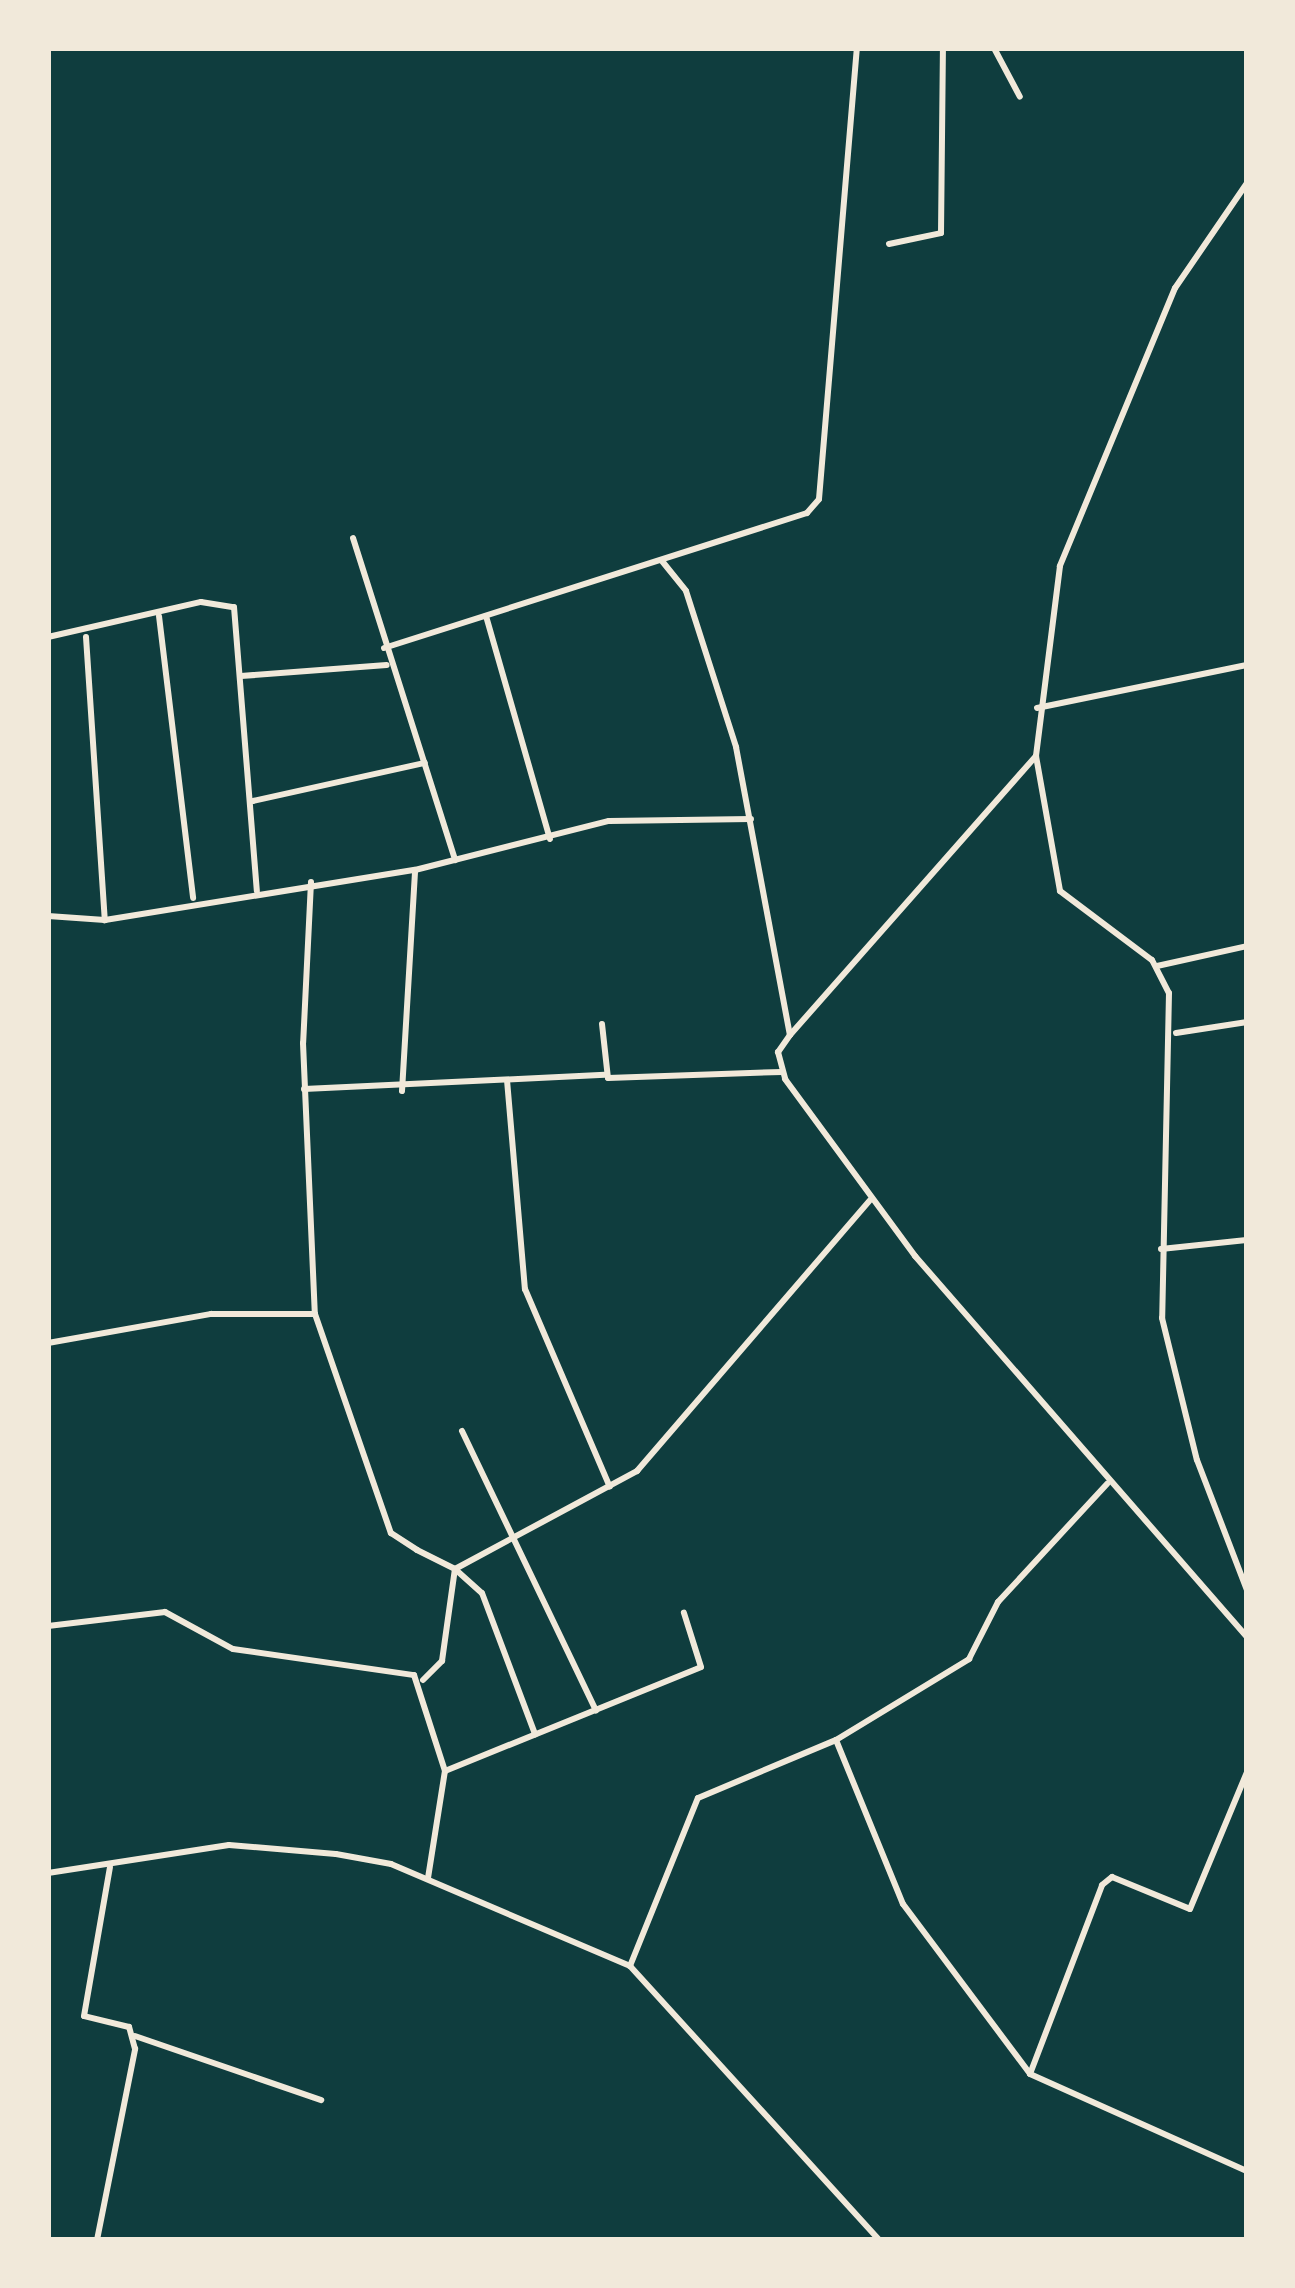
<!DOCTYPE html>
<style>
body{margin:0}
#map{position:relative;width:1295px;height:2288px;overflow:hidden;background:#0f3d3e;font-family:"IBM Plex Sans",sans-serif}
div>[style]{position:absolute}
.minor>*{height:6px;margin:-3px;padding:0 3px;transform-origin:3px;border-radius:3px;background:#f1e9da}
span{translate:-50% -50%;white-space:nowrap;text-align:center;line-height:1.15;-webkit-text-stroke:9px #f1e9da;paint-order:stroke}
.frame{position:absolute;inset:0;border:51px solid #f1e9da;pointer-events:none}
</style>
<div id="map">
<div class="minor">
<div style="left:994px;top:48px;width:55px;rotate:62deg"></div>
<div style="left:1247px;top:183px;width:127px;rotate:124.4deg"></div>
<div style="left:1175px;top:288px;width:301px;rotate:112.5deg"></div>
<div style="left:1060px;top:566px;width:192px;rotate:97.2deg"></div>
<div style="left:1036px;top:756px;width:137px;rotate:79.9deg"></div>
<div style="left:1060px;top:891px;width:115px;rotate:36.9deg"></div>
<div style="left:1152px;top:960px;width:37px;rotate:63deg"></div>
<div style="left:1169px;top:993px;width:325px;rotate:91.2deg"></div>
<div style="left:1162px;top:1318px;width:146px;rotate:76.2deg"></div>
<div style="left:1197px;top:1460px;width:139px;rotate:69deg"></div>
<div style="left:889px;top:244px;width:53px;rotate:-11.9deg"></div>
<div style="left:941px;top:233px;width:185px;rotate:-89.4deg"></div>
<div style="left:353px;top:538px;width:338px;rotate:72.4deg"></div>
<div style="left:662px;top:561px;width:38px;rotate:51deg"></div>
<div style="left:686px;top:591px;width:164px;rotate:72.2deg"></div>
<div style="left:736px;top:747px;width:293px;rotate:79.4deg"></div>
<div style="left:790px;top:1035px;width:21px;rotate:125deg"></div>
<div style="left:778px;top:1052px;width:28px;rotate:75deg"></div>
<div style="left:785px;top:1079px;width:220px;rotate:53.7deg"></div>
<div style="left:915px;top:1256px;width:505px;rotate:48.93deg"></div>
<div style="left:159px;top:616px;width:284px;rotate:83.1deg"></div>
<div style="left:486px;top:616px;width:232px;rotate:74deg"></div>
<div style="left:48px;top:637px;width:157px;rotate:-12.9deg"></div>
<div style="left:201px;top:602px;width:33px;rotate:9deg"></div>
<div style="left:234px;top:607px;width:285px;rotate:85.4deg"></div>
<div style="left:86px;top:637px;width:284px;rotate:86.2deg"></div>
<div style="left:384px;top:648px;width:444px;rotate:-17.7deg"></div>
<div style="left:807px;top:513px;width:18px;rotate:-49deg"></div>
<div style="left:819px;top:499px;width:453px;rotate:-85.2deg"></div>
<div style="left:241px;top:676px;width:146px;rotate:-4.3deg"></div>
<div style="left:1037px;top:708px;width:214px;rotate:-11.6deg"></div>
<div style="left:253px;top:801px;width:176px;rotate:-12.5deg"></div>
<div style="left:311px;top:882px;width:161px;rotate:92.8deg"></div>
<div style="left:303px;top:1043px;width:271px;rotate:87.5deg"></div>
<div style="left:315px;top:1314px;width:232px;rotate:70.9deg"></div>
<div style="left:391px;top:1533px;width:31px;rotate:33deg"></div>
<div style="left:417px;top:1550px;width:42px;rotate:26.6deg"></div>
<div style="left:455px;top:1569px;width:207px;rotate:-28.3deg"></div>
<div style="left:637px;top:1471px;width:357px;rotate:-49.3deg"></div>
<div style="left:48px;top:916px;width:57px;rotate:4deg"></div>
<div style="left:105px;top:920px;width:314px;rotate:-9.2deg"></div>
<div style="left:415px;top:870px;width:200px;rotate:-14.2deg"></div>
<div style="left:609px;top:821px;width:142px;rotate:-0.8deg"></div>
<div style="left:1157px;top:966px;width:92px;rotate:-12.5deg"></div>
<div style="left:602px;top:1024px;width:54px;rotate:83.7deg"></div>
<div style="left:608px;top:1078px;width:174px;rotate:-2deg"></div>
<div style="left:1176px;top:1033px;width:72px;rotate:-8.8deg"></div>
<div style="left:790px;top:1035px;width:372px;rotate:-48.6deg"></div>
<div style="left:507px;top:1080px;width:210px;rotate:85.1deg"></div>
<div style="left:525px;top:1289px;width:215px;rotate:66.8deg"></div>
<div style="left:304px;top:1089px;width:301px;rotate:-2.7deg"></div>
<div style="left:402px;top:1091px;width:221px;rotate:-86.6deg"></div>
<div style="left:1161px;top:1249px;width:86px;rotate:-6deg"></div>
<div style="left:48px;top:1343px;width:166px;rotate:-10.1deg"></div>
<div style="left:211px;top:1314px;width:104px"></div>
<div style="left:462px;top:1431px;width:310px;rotate:64.4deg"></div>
<div style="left:48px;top:1626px;width:118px;rotate:-6.8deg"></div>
<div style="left:165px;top:1612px;width:77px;rotate:28.6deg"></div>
<div style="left:233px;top:1649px;width:183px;rotate:8.2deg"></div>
<div style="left:414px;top:1675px;width:101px;rotate:72.1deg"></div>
<div style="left:445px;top:1771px;width:276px;rotate:-22.1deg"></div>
<div style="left:701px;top:1667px;width:57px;rotate:-107.5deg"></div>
<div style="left:423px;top:1680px;width:27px;rotate:-45deg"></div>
<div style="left:442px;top:1661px;width:93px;rotate:-82deg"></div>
<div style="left:455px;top:1569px;width:36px;rotate:42deg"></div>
<div style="left:482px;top:1593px;width:151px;rotate:69.4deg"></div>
<div style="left:836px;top:1740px;width:177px;rotate:67.8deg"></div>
<div style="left:903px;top:1904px;width:212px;rotate:53.2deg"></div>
<div style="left:1030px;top:2074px;width:238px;rotate:24.1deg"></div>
<div style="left:48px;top:1873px;width:183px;rotate:-8.8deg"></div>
<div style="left:229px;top:1845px;width:107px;rotate:4.8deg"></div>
<div style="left:336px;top:1854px;width:56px;rotate:10.3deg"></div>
<div style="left:391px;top:1864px;width:260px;rotate:23.1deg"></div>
<div style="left:630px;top:1966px;width:370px;rotate:47.7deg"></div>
<div style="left:428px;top:1878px;width:108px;rotate:-81deg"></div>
<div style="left:630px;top:1966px;width:181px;rotate:-68deg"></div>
<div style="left:698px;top:1798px;width:150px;rotate:-22.8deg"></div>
<div style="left:836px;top:1740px;width:156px;rotate:-31.3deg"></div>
<div style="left:969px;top:1659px;width:64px;rotate:-63deg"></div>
<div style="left:998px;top:1602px;width:161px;rotate:-47.3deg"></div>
<div style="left:135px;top:2036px;width:197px;rotate:19deg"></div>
<div style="left:1030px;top:2074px;width:202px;rotate:-69.1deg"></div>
<div style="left:1102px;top:1885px;width:13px;rotate:-39deg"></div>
<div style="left:1112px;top:1877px;width:84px;rotate:22.3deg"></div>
<div style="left:1190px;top:1909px;width:148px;rotate:-67.4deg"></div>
<div style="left:97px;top:2240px;width:195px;rotate:-78.7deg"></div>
<div style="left:135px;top:2049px;width:23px;rotate:-105deg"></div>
<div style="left:129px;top:2027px;width:46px;rotate:-166.3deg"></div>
<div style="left:84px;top:2016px;width:151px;rotate:-80.1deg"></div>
</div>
<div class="frame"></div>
</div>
